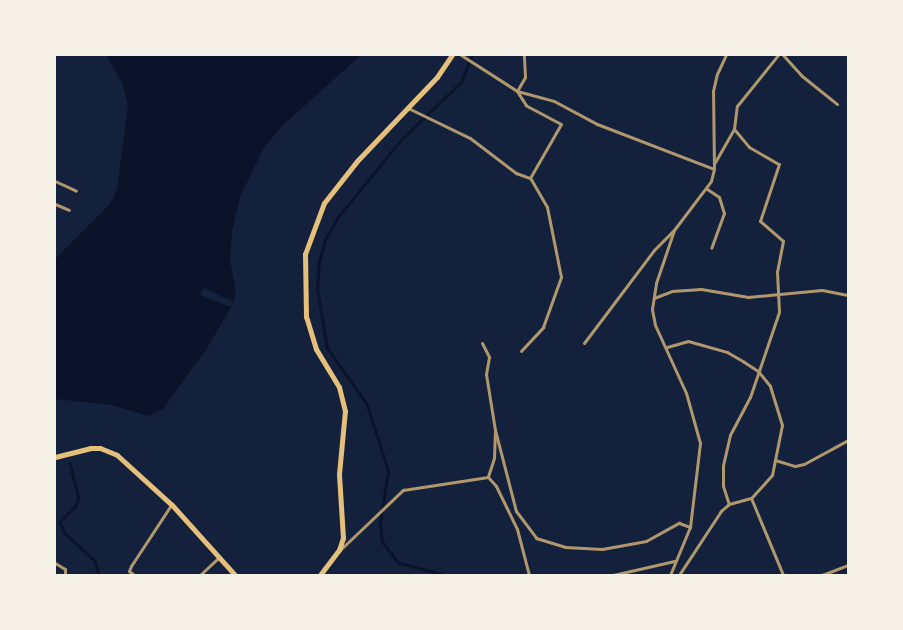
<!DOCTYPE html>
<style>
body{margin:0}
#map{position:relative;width:903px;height:630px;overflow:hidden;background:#14213d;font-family:"IBM Plex Sans",sans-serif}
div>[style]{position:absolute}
.water>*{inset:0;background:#0b132b}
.pier>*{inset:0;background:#14213d}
.stream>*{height:2.5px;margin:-1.25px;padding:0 1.25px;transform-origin:1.25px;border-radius:1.25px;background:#0b132b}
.minor>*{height:3px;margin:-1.5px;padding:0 1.5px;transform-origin:1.5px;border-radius:1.5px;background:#b1986c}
.primary>*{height:5px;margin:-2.5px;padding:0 2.5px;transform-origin:2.5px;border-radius:2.5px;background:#e5c07b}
span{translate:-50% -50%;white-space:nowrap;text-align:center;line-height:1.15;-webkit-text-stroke:5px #f6f1e7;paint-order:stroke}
.frame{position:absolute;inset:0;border:56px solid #f6f1e7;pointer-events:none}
</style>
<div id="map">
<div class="water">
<div style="clip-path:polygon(106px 55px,361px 55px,282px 126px,263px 149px,241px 195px,232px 231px,230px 261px,236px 291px,234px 302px,206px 350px,163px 409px,149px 416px,111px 405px,55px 399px,55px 259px,110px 204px,117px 189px,128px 105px,122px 83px)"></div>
</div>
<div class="pier">
<div style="clip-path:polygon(204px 288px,234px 302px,231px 307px,200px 295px)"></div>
</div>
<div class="stream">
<div style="left:70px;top:463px;width:36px;rotate:76deg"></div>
<div style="left:79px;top:498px;width:9px;rotate:111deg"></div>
<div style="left:76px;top:506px;width:23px;rotate:135deg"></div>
<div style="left:60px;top:522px;width:12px;rotate:66deg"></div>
<div style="left:65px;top:533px;width:41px;rotate:43deg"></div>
<div style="left:95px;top:561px;width:15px;rotate:74deg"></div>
<div style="left:444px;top:575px;width:48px;rotate:-165.4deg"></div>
<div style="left:398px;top:563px;width:26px;rotate:-127deg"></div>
<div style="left:382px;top:542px;width:19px;rotate:-96deg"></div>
<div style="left:380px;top:523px;width:53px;rotate:-81.3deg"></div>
<div style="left:388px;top:471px;width:69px;rotate:-107.7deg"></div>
<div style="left:367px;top:405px;width:70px;rotate:-125.1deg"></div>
<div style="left:327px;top:348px;width:60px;rotate:-99.6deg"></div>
<div style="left:317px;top:289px;width:27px;rotate:-86deg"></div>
<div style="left:319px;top:262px;width:23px;rotate:-75deg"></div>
<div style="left:325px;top:240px;width:26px;rotate:-61deg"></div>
<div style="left:338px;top:217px;width:98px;rotate:-50.8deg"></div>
<div style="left:400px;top:141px;width:85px;rotate:-44deg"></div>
<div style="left:461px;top:82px;width:29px;rotate:-68deg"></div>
</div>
<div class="minor">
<div style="left:461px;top:55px;width:67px;rotate:32.7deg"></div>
<div style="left:517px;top:91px;width:38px;rotate:15deg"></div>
<div style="left:554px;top:101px;width:49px;rotate:28.1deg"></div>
<div style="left:597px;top:124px;width:125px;rotate:21deg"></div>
<div style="left:783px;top:55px;width:28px;rotate:48deg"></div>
<div style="left:802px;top:76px;width:45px;rotate:38.7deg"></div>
<div style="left:408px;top:108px;width:69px;rotate:25.8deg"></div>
<div style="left:470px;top:138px;width:58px;rotate:37.3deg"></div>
<div style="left:516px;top:173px;width:15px;rotate:20deg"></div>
<div style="left:530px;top:178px;width:62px;rotate:-60.1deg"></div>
<div style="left:561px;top:124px;width:40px;rotate:-152deg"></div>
<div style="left:526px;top:105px;width:7px;rotate:-124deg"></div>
<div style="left:522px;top:99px;width:9px;rotate:-122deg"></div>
<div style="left:517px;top:91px;width:16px;rotate:-60deg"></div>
<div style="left:525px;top:77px;width:22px;rotate:-93deg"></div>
<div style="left:734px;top:129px;width:23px;rotate:-83deg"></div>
<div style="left:737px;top:106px;width:65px;rotate:-51.2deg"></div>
<div style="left:714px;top:164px;width:40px;rotate:-60.3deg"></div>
<div style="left:734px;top:129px;width:23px;rotate:50deg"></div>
<div style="left:749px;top:147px;width:34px;rotate:30deg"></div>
<div style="left:779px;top:164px;width:60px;rotate:108.4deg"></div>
<div style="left:760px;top:221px;width:30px;rotate:41deg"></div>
<div style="left:783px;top:241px;width:32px;rotate:101deg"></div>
<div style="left:777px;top:272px;width:40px;rotate:87.1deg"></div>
<div style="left:779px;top:312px;width:90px;rotate:108.8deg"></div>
<div style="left:750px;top:397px;width:43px;rotate:117.8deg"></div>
<div style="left:730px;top:435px;width:31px;rotate:103deg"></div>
<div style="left:723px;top:465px;width:21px;rotate:90deg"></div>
<div style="left:723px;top:486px;width:19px;rotate:72deg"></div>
<div style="left:55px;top:181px;width:23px;rotate:25deg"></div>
<div style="left:707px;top:189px;width:14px;rotate:34deg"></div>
<div style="left:719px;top:197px;width:17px;rotate:73deg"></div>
<div style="left:724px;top:213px;width:37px;rotate:110deg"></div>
<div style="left:55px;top:204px;width:15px;rotate:23deg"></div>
<div style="left:654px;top:298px;width:19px;rotate:-21deg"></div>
<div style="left:672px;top:291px;width:29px;rotate:-4deg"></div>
<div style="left:701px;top:289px;width:48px;rotate:9.7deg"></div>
<div style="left:748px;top:297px;width:74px;rotate:-5.4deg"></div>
<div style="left:822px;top:290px;width:26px;rotate:11deg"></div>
<div style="left:482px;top:343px;width:16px;rotate:63deg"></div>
<div style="left:489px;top:357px;width:17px;rotate:100deg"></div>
<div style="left:486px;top:374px;width:57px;rotate:80.9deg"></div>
<div style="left:495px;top:430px;width:28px;rotate:92deg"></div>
<div style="left:494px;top:458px;width:20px;rotate:108deg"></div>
<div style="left:584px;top:343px;width:116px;rotate:-53deg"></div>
<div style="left:654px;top:250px;width:27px;rotate:-45deg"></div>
<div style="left:667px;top:347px;width:22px;rotate:-16deg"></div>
<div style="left:688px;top:341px;width:41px;rotate:15.8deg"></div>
<div style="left:727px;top:352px;width:20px;rotate:30deg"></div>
<div style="left:744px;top:362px;width:17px;rotate:33deg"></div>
<div style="left:758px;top:371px;width:19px;rotate:51deg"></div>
<div style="left:770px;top:386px;width:41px;rotate:72.9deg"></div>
<div style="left:782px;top:425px;width:51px;rotate:101.3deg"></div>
<div style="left:772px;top:475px;width:31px;rotate:132deg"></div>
<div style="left:751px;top:498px;width:23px;rotate:165deg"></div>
<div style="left:729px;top:504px;width:11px;rotate:139deg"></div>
<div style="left:721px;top:511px;width:77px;rotate:123.3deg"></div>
<div style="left:521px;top:351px;width:33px;rotate:-47deg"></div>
<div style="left:543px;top:327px;width:53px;rotate:-70.2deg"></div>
<div style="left:561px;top:277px;width:71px;rotate:-101.3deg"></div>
<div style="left:547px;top:207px;width:34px;rotate:-120deg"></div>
<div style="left:495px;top:430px;width:84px;rotate:75.5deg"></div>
<div style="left:516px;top:511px;width:34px;rotate:53deg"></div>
<div style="left:536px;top:538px;width:30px;rotate:17deg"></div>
<div style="left:565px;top:547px;width:37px;rotate:3deg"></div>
<div style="left:602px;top:549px;width:45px;rotate:-10.3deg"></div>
<div style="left:646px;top:541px;width:38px;rotate:-29deg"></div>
<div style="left:679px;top:523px;width:12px;rotate:20deg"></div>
<div style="left:775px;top:460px;width:21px;rotate:17deg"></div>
<div style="left:795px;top:466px;width:9px;rotate:-13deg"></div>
<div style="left:804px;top:464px;width:50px;rotate:-28.6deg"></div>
<div style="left:488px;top:477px;width:12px;rotate:48deg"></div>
<div style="left:496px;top:486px;width:48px;rotate:64deg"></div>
<div style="left:517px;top:529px;width:48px;rotate:75.4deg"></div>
<div style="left:751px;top:498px;width:83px;rotate:67.4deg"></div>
<div style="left:341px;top:549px;width:86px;rotate:-43.6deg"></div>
<div style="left:403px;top:490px;width:86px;rotate:-8.7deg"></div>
<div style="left:55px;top:563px;width:12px;rotate:31deg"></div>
<div style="left:65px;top:569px;width:6px;rotate:90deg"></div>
<div style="left:134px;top:575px;width:6px;rotate:-141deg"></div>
<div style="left:129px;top:571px;width:5px;rotate:-68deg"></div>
<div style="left:131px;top:566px;width:73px;rotate:-56.7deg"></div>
<div style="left:200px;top:575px;width:25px;rotate:-43deg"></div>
<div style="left:613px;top:575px;width:63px;rotate:-12.9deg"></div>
<div style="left:670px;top:575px;width:52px;rotate:-67.4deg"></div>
<div style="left:690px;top:527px;width:85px;rotate:-83.2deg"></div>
<div style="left:700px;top:443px;width:52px;rotate:-105.6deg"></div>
<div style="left:686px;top:393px;width:75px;rotate:-114.5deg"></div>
<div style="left:655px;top:325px;width:16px;rotate:-101deg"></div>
<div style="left:652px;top:309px;width:26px;rotate:-81deg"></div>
<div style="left:656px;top:283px;width:56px;rotate:-71.2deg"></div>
<div style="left:674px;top:230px;width:61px;rotate:-52.9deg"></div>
<div style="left:711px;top:181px;width:12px;rotate:-76deg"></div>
<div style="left:714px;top:169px;width:78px;rotate:-90.7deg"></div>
<div style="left:713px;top:91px;width:17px;rotate:-77deg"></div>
<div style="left:717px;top:74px;width:21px;rotate:-65deg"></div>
<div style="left:822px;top:575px;width:28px;rotate:-21deg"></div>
</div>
<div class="primary">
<div style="left:55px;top:457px;width:36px;rotate:-14deg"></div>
<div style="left:90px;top:448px;width:10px"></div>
<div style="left:100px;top:448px;width:18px;rotate:22deg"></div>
<div style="left:117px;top:455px;width:74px;rotate:42.3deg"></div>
<div style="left:172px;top:505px;width:94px;rotate:48deg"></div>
<div style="left:320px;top:575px;width:31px;rotate:-53deg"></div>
<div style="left:339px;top:550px;width:13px;rotate:-72deg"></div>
<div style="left:343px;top:538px;width:64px;rotate:-93.6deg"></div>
<div style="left:339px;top:474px;width:63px;rotate:-84.6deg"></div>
<div style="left:345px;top:411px;width:25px;rotate:-104deg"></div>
<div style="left:339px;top:387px;width:44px;rotate:-121.2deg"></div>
<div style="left:316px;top:349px;width:34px;rotate:-107deg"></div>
<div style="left:306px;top:317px;width:63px;rotate:-90.9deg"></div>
<div style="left:305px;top:254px;width:54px;rotate:-69.6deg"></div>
<div style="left:324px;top:203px;width:53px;rotate:-51.8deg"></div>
<div style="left:357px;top:161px;width:116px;rotate:-46.4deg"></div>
<div style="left:437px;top:77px;width:27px;rotate:-56deg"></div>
</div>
<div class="frame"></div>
</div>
